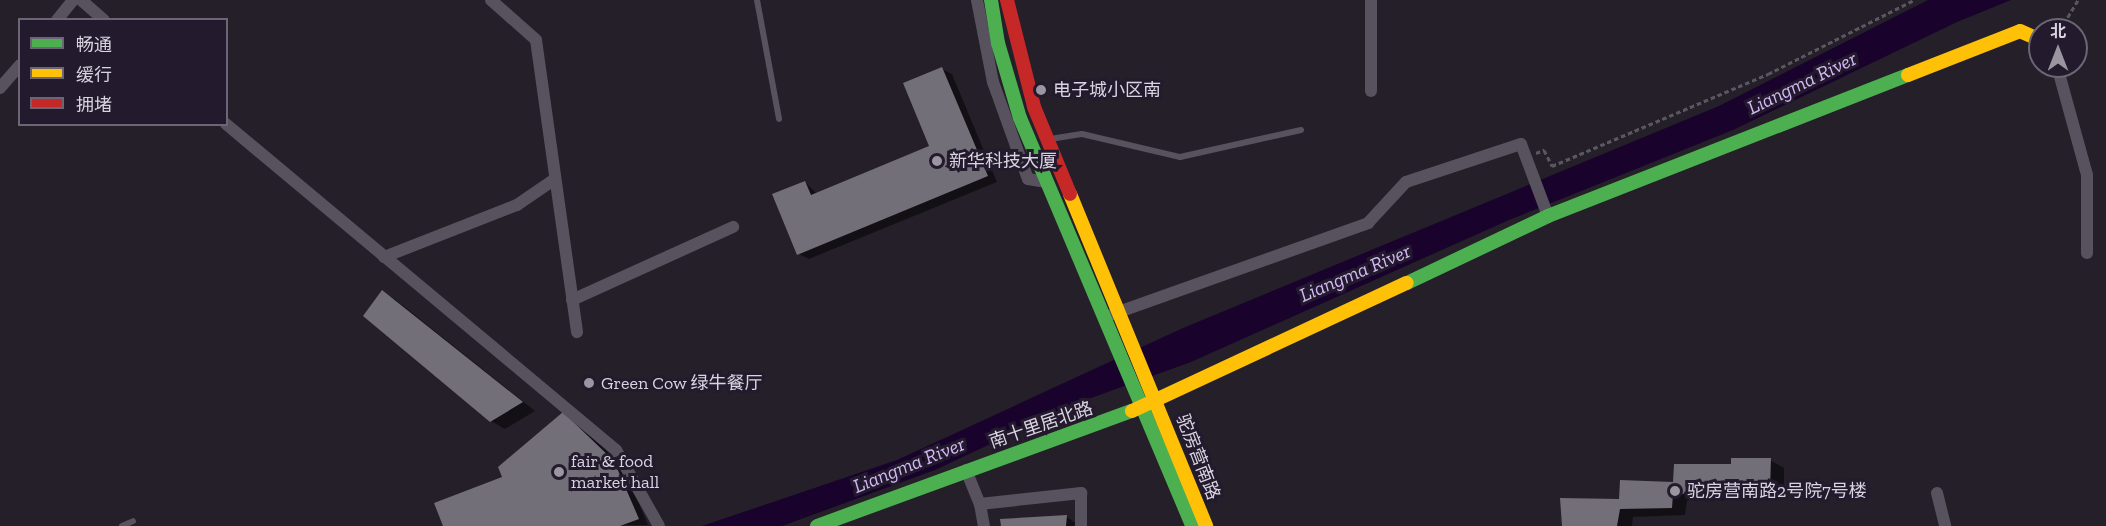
<!DOCTYPE html>
<meta charset="utf-8">
<style>
body{margin:0}
#map{position:relative;width:2106px;height:526px;overflow:hidden;background:#241f29;font-family:"Zilla Slab","Noto Sans SC",serif}
div>[style]{position:absolute}
.water>*{inset:0;background:#19032c}
.shadow>*{inset:0;background:#0007}
.building>*{inset:0;background:#736f78}
.path>*{height:3px;margin-top:-1.5px;transform-origin:0;background:repeating-linear-gradient(90deg,#5b5760 0 4.5px,transparent 0 7.5px)}
.lane>*{height:6px;margin:-3px;padding:0 3px;transform-origin:3px;border-radius:3px;background:#57525d}
.street>*{height:12px;margin:-6px;padding:0 6px;transform-origin:6px;border-radius:6px;background:#57525d}
.fast>*{height:14px;margin:-7px;padding:0 7px;transform-origin:7px;border-radius:7px;background:#4caf50}
.slow>*{height:14px;margin:-7px;padding:0 7px;transform-origin:7px;border-radius:7px;background:#ffc107}
.jam>*{height:14px;margin:-7px;padding:0 7px;transform-origin:7px;border-radius:7px;background:#c62828}
.dots>*{width:16px;height:16px;translate:-50% -50%;box-sizing:border-box;border:3px solid #231b2d;border-radius:50%}
span{translate:-50% -50%;white-space:nowrap;text-align:center;line-height:1.15;-webkit-text-stroke:6px #231b2d;paint-order:stroke}
.poi-label{font-size:18px;color:#d9d4e0}
.left{translate:0 -50%;text-align:left}
.street-label{font-size:18px;color:#d9d4e0}
.water-label{font-size:20px;color:#d5b9f6;font-style:italic}
.legend{position:absolute;left:18px;top:18px;width:210px;height:108px;box-sizing:border-box;background:#231b2d;border:2px solid #6c6575;margin:0;padding:8px 10px;list-style:none;font-size:18px;color:#d9d4e0}
.legend li{display:flex;align-items:center;gap:12px;height:30px}
.legend b{width:30px;border:2px solid #6c6575}
.north{position:absolute;left:2028px;top:18px;width:60px;height:60px;box-sizing:border-box;background:#231b2d;border:2px solid #6c6575;border-radius:50%;rotate:0deg;font-size:16px;font-weight:700;line-height:24px;text-align:center;color:#d9d4e0}
.north::after{content:'';display:block;margin:auto;width:21px;height:27px;background:#9a95a0;clip-path:polygon(50% 0,100% 100%,50% 72%,0 100%)}
</style>
<div id="map">
<div class="water">
<div style="clip-path:polygon(1928px 0,2011px 0,1957px 22px,1733px 130px,1509px 220px,1191px 362px,1080px 402px,935px 470px,782px 526px,702px 526px,897px 460px,1183px 328px,1719px 106px)"></div>
</div>
<div class="shadow">
<div style="clip-path:polygon(942px 69px,952px 74px,997px 182px,809px 259px,799px 254px,805px 182px,817px 194px,931px 147px)"></div>
<div style="clip-path:polygon(382px 292px,396px 300px,535px 411px,505px 429px,491px 421px)"></div>
<div style="clip-path:polygon(573px 419px,624px 468px,648px 525px,444px 526px)"></div>
<div style="clip-path:polygon(1770px 460px,1784px 468px,1784px 496px,1746px 495px,1744px 500px,1687px 501px,1685px 515px,1633px 517px,1632px 526px,1564px 526px,1621px 500px,1732px 466px)"></div>
<div style="clip-path:polygon(1067px 517px,1080px 526px,1003px 526px)"></div>
</div>
<div class="building">
<div style="clip-path:polygon(942px 67px,988px 176px,797px 255px,772px 194px,805px 181px,811px 195px,929px 146px,903px 83px)"></div>
<div style="clip-path:polygon(382px 290px,523px 402px,490px 422px,363px 316px)"></div>
<div style="clip-path:polygon(563px 412px,614px 461px,639px 519px,620px 526px,443px 526px,434px 503px,502px 477px,498px 467px)"></div>
<div style="clip-path:polygon(1731px 458px,1771px 458px,1770px 489px,1732px 487px,1730px 493px,1673px 494px,1672px 508px,1620px 509px,1617px 526px,1562px 526px,1560px 498px,1619px 499px,1620px 480px,1673px 482px,1674px 464px,1731px 464px)"></div>
<div style="clip-path:polygon(1067px 515px,1066px 526px,1001px 526px,1000px 519px)"></div>
</div>
<div class="path">
<div style="left:2060px;top:30px;width:35px;rotate:-59deg"></div>
<div style="left:1536px;top:153px;width:9px;rotate:-21deg"></div>
<div style="left:1544px;top:150px;width:18px;rotate:63deg"></div>
<div style="left:1552px;top:166px;width:235px;rotate:-23.1deg"></div>
<div style="left:1768px;top:74px;width:164px;rotate:-26.9deg"></div>
</div>
<div class="lane">
<div style="left:757px;top:0;width:121px;rotate:79.5deg"></div>
<div style="left:1050px;top:139px;width:32px;rotate:-9deg"></div>
<div style="left:1082px;top:134px;width:101px;rotate:13.2deg"></div>
<div style="left:1180px;top:157px;width:124px;rotate:-12.6deg"></div>
<div style="left:122px;top:526px;width:12px;rotate:-24deg"></div>
</div>
<div class="street">
<div style="left:81px;top:0;width:30px;rotate:41deg"></div>
<div style="left:491px;top:0;width:60px;rotate:41.6deg"></div>
<div style="left:536px;top:40px;width:295px;rotate:82deg"></div>
<div style="left:977px;top:0;width:84px;rotate:79deg"></div>
<div style="left:993px;top:82px;width:103px;rotate:70.2deg"></div>
<div style="left:1028px;top:179px;width:19px;rotate:9deg"></div>
<div style="left:1371px;top:0;width:91px;rotate:90deg"></div>
<div style="left:57px;top:20px;width:26px;rotate:-51deg"></div>
<div style="left:2057px;top:66px;width:113px;rotate:74.6deg"></div>
<div style="left:2087px;top:175px;width:78px;rotate:90deg"></div>
<div style="left:0;top:88px;width:30px;rotate:-49deg"></div>
<div style="left:226px;top:124px;width:508px;rotate:39.89deg"></div>
<div style="left:616px;top:450px;width:87px;rotate:60.5deg"></div>
<div style="left:384px;top:257px;width:143px;rotate:-21.4deg"></div>
<div style="left:517px;top:205px;width:46px;rotate:-34.4deg"></div>
<div style="left:572px;top:300px;width:177px;rotate:-24.4deg"></div>
<div style="left:1113px;top:314px;width:271px;rotate:-19.6deg"></div>
<div style="left:1368px;top:223px;width:56px;rotate:-47.2deg"></div>
<div style="left:1406px;top:182px;width:121px;rotate:-18.3deg"></div>
<div style="left:1521px;top:144px;width:77px;rotate:69.4deg"></div>
<div style="left:966px;top:470px;width:37px;rotate:68deg"></div>
<div style="left:980px;top:504px;width:102px;rotate:-6.2deg"></div>
<div style="left:1081px;top:493px;width:33px;rotate:90deg"></div>
<div style="left:1937px;top:493px;width:34px;rotate:76deg"></div>
<div style="left:980px;top:504px;width:22px;rotate:80deg"></div>
</div>
<div class="fast">
<div style="left:991px;top:0;width:44px;rotate:80.8deg"></div>
<div style="left:998px;top:43px;width:78px;rotate:73.7deg"></div>
<div style="left:1020px;top:118px;width:443px;rotate:67.1deg"></div>
<div style="left:1407px;top:283px;width:156px;rotate:-25.4deg"></div>
<div style="left:1548px;top:216px;width:387px;rotate:-21.4deg"></div>
<div style="left:817px;top:526px;width:335px;rotate:-20.1deg"></div>
</div>
<div class="slow">
<div style="left:1908px;top:75px;width:120px;rotate:-21.4deg"></div>
<div style="left:2020px;top:31px;width:22px;rotate:24deg"></div>
<div style="left:1070px;top:194px;width:359px;rotate:67.7deg"></div>
<div style="left:1132px;top:411px;width:303px;rotate:-25deg"></div>
</div>
<div class="jam">
<div style="left:1007px;top:0;width:110px;rotate:75.8deg"></div>
<div style="left:1034px;top:107px;width:94px;rotate:67.5deg"></div>
</div>
<div class="dots">
<div style="left:1041px;top:90px;background:#9a95a0"></div>
<div style="left:937px;top:161px;background:#9a95a0"></div>
<div style="left:589px;top:383px;background:#9a95a0"></div>
<div style="left:559px;top:472px;background:#9a95a0"></div>
<div style="left:1675px;top:491px;background:#9a95a0"></div>
</div>
<div class="poi-label">
<span class="left" style="left:1053px;top:90px">电子城小区南</span>
<span class="left" style="left:949px;top:161px">新华科技大厦</span>
<span class="left" style="left:601px;top:383px">Green Cow 绿牛餐厅</span>
<span class="left" style="left:571px;top:472px">fair &amp; food<br>market hall</span>
<span class="left" style="left:1687px;top:491px">驼房营南路2号院7号楼</span>
</div>
<div class="street-label">
<span style="left:1041px;top:425px;rotate:-19deg">南十里居北路</span>
<span style="left:1198px;top:457px;rotate:69deg">驼房营南路</span>
</div>
<div class="water-label">
<span style="left:1802px;top:83px;rotate:-26deg">Liangma River</span>
<span style="left:1355px;top:273px;rotate:-23deg">Liangma River</span>
<span style="left:909px;top:465px;rotate:-22deg">Liangma River</span>
</div>
<ul class="legend">
<li><b style="height:8px;background:#4caf50"></b>畅通</li>
<li><b style="height:8px;background:#ffc107"></b>缓行</li>
<li><b style="height:8px;background:#c62828"></b>拥堵</li>
</ul>
<div class="north">北</div>
</div>
